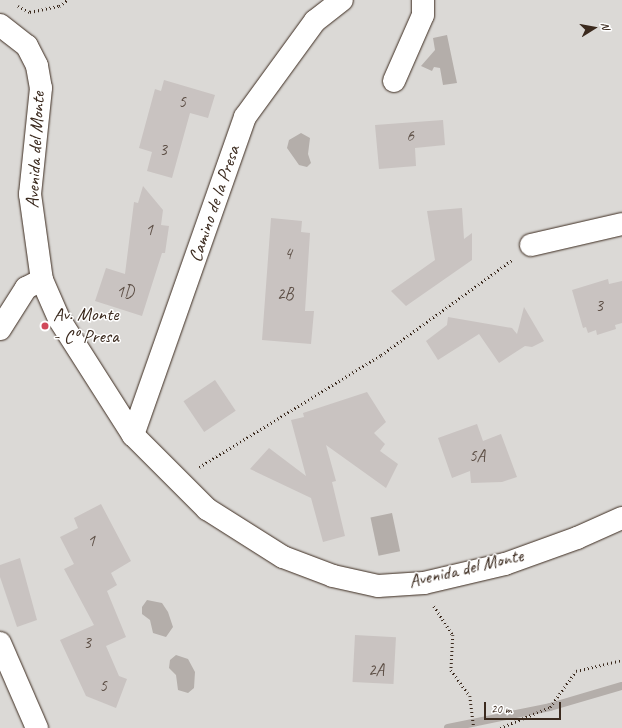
<!DOCTYPE html>
<meta charset="utf-8">
<style>
body{margin:0}
#map{position:relative;width:622px;height:728px;overflow:hidden;background:#f7f6f6;font-family:Caveat,sans-serif}
div>[style]{position:absolute}
.green>*{inset:0;background:#dbd9d6;transform-origin:0 0}
.water>*{inset:0;background:#b4aeaa;transform-origin:0 0}
.stream>*{height:8px;margin:-4px;padding:0 4px;transform-origin:4px;border-radius:4px;background:#b4aeaa}
.building>*{inset:0;background:#c9c3c1;transform-origin:0 0}
.path>*{height:2.5px;margin-top:-1.25px;transform-origin:0;background:repeating-linear-gradient(90deg,#3b2a1e 0 1px,transparent 0 4px)}
.roads{filter:drop-shadow(0 0 1px #3b2a1e) drop-shadow(0 0 1px #3b2a1e)}
.minor>*{height:22px;margin:-11px;padding:0 11px;transform-origin:11px;border-radius:11px;background:#fff}
.dots>*{width:11px;height:11px;translate:-50% -50%;box-sizing:border-box;border:2px solid #fff;border-radius:50%}
span{translate:-50% -50%;white-space:nowrap;text-align:center;line-height:1.15;-webkit-text-stroke:3px #fff;paint-order:stroke}
.number-label{font-size:17px;color:#5e5047}
.number-label span{-webkit-text-stroke-width:0}
.street-label{font-size:19px;color:#3b2a1e}
.poi-label{font-size:19px;color:#3b2a1e}
.left{translate:0 -50%;text-align:left}
.north{position:absolute;left:574px;top:8px;width:40px;height:40px;-webkit-text-stroke:3px #fff;paint-order:stroke;rotate:79deg;font-size:11px;font-weight:700;line-height:16px;text-align:center;color:#3b2a1e}
.north::after{content:'';display:block;margin:auto;width:14px;height:18px;background:#3b2a1e;clip-path:polygon(50% 0,100% 100%,50% 72%,0 100%)}
.scale{position:absolute;left:484px;top:702px;width:77px;height:18px;box-sizing:border-box;border:2px solid #3b2a1e;border-top:0;padding-left:5px;font-size:12px;line-height:14px;white-space:nowrap;color:#3b2a1e;-webkit-text-stroke:3px #fff;paint-order:stroke}
</style>
<div id="map">
<div class="green">
<div style="left:0;top:0;width:622px;height:728px"></div>
</div>
<div class="water">
<div style="clip-path:polygon(447px 35px,457px 83px,443px 85px,440px 68px,434px 67px,432px 71px,421px 66px,435px 50px,433px 38px)"></div>
<div style="clip-path:polygon(301px 133px,310px 138px,308px 154px,311px 163px,307px 167px,299px 165px,287px 148px,289px 140px)"></div>
<div style="left:392px;top:513px;width:39px;height:22px;rotate:78deg"></div>
<div style="clip-path:polygon(147px 600px,162px 603px,168px 612px,173px 627px,166px 637px,153px 633px,150px 620px,142px 614px,142px 607px)"></div>
<div style="clip-path:polygon(176px 655px,188px 659px,195px 672px,194px 688px,188px 693px,178px 690px,176px 675px,169px 668px,170px 660px)"></div>
</div>
<div class="stream">
<div style="left:448px;top:728px;width:104px;rotate:-11.6deg"></div>
<div style="left:550px;top:707px;width:75px;rotate:-16.3deg"></div>
</div>
<div class="building">
<div style="clip-path:polygon(164px 80px,215px 95px,208px 118px,190px 113px,172px 178px,147px 171px,152px 152px,139px 148px,155px 89px,161px 91px)"></div>
<div style="clip-path:polygon(443px 120px,445px 145px,415px 148px,416px 166px,379px 169px,375px 125px)"></div>
<div style="clip-path:polygon(143px 186px,163px 210px,161px 225px,169px 226px,165px 253px,162px 253px,142px 316px,95px 301px,106px 268px,125px 274px,134px 202px,138px 203px)"></div>
<div style="clip-path:polygon(462px 208px,464px 239px,472px 233px,472px 260px,406px 306px,391px 291px,435px 260px,427px 211px)"></div>
<div style="clip-path:polygon(271px 218px,302px 221px,301px 232px,310px 233px,305px 311px,314px 311px,311px 344px,262px 340px)"></div>
<div style="clip-path:polygon(608px 279px,609px 284px,622px 281px,622px 323px,615px 325px,616px 329px,597px 335px,596px 330px,588px 333px,586px 327px,583px 328px,572px 290px)"></div>
<div style="clip-path:polygon(524px 307px,544px 341px,532px 347px,525px 346px,499px 363px,479px 334px,438px 360px,426px 341px,447px 325px,448px 317px,512px 328px,517px 334px)"></div>
<div style="left:215px;top:380px;width:37px;height:38px;rotate:56deg"></div>
<div style="clip-path:polygon(367px 392px,386px 422px,374px 433px,385px 444px,380px 451px,398px 464px,386px 488px,326px 445px,336px 481px,332px 482px,345px 536px,323px 542px,311px 498px,250px 469px,269px 448px,306px 476px,291px 420px,304px 417px,303px 413px)"></div>
<div style="clip-path:polygon(477px 424px,483px 441px,501px 434px,517px 477px,502px 482px,471px 483px,470px 471px,452px 478px,438px 438px)"></div>
<div style="clip-path:polygon(101px 504px,131px 561px,111px 573px,117px 585px,107px 591px,126px 637px,106px 646px,119px 676px,127px 679px,116px 708px,86px 696px,60px 640px,94px 625px,64px 569px,74px 564px,60px 537px,78px 528px,74px 518px)"></div>
<div style="clip-path:polygon(20px 558px,37px 620px,17px 627px,0 577px,0 565px)"></div>
<div style="left:355px;top:635px;width:41px;height:47px;rotate:3deg"></div>
</div>
<div class="path">
<div style="left:18px;top:6px;width:13px;rotate:27deg"></div>
<div style="left:30px;top:12px;width:30px;rotate:-12deg"></div>
<div style="left:59px;top:6px;width:10px;rotate:-37deg"></div>
<div style="left:199px;top:467px;width:214px;rotate:-31.6deg"></div>
<div style="left:381px;top:355px;width:163px;rotate:-36deg"></div>
<div style="left:434px;top:606px;width:35px;rotate:57deg"></div>
<div style="left:453px;top:635px;width:35px;rotate:93deg"></div>
<div style="left:451px;top:670px;width:32px;rotate:54deg"></div>
<div style="left:470px;top:696px;width:32px;rotate:83deg"></div>
<div style="left:500px;top:728px;width:54px;rotate:-22.8deg"></div>
<div style="left:550px;top:707px;width:44px;rotate:-54.2deg"></div>
<div style="left:576px;top:671px;width:47px;rotate:-13.4deg"></div>
</div>
<div class="roads">
<div class="minor">
<div style="left:0;top:25px;width:34px;rotate:38deg"></div>
<div style="left:27px;top:46px;width:22px;rotate:63deg"></div>
<div style="left:37px;top:66px;width:22px;rotate:80deg"></div>
<div style="left:41px;top:88px;width:107px;rotate:95.9deg"></div>
<div style="left:30px;top:194px;width:87px;rotate:82.1deg"></div>
<div style="left:42px;top:280px;width:43px;rotate:66.4deg"></div>
<div style="left:59px;top:319px;width:138px;rotate:57.5deg"></div>
<div style="left:133px;top:435px;width:105px;rotate:45deg"></div>
<div style="left:207px;top:509px;width:90px;rotate:32.3deg"></div>
<div style="left:283px;top:557px;width:53px;rotate:20.8deg"></div>
<div style="left:333px;top:576px;width:46px;rotate:12.5deg"></div>
<div style="left:378px;top:586px;width:46px;rotate:-3.7deg"></div>
<div style="left:424px;top:583px;width:83px;rotate:-13.2deg"></div>
<div style="left:505px;top:564px;width:77px;rotate:-19.9deg"></div>
<div style="left:577px;top:538px;width:49px;rotate:-24deg"></div>
<div style="left:394px;top:81px;width:72px;rotate:-66.3deg"></div>
<div style="left:423px;top:15px;width:15px;rotate:-90deg"></div>
<div style="left:531px;top:245px;width:93px;rotate:-13deg"></div>
<div style="left:0;top:329px;width:49px;rotate:-57.6deg"></div>
<div style="left:26px;top:288px;width:18px;rotate:-27deg"></div>
<div style="left:133px;top:435px;width:337px;rotate:-70.6deg"></div>
<div style="left:245px;top:117px;width:119px;rotate:-53.9deg"></div>
<div style="left:315px;top:21px;width:34px;rotate:-38deg"></div>
<div style="left:0;top:643px;width:93px;rotate:66.5deg"></div>
</div>
</div>
<div class="dots">
<div style="left:45px;top:326px;background:#d1495b"></div>
</div>
<div class="number-label">
<span style="left:182px;top:102px">5</span>
<span style="left:410px;top:136px">6</span>
<span style="left:163px;top:150px">3</span>
<span style="left:149px;top:230px">1</span>
<span style="left:288px;top:254px">4</span>
<span style="left:125px;top:292px">1D</span>
<span style="left:285px;top:294px">2B</span>
<span style="left:599px;top:306px">3</span>
<span style="left:477px;top:456px">5A</span>
<span style="left:91px;top:541px">1</span>
<span style="left:87px;top:643px">3</span>
<span style="left:376px;top:670px">2A</span>
<span style="left:103px;top:686px">5</span>
</div>
<div class="street-label">
<span style="left:36px;top:150px;rotate:-87deg">Avenida del Monte</span>
<span style="left:215px;top:204px;rotate:-71deg">Camino de la Presa</span>
<span style="left:466px;top:569px;rotate:-13deg">Avenida del Monte</span>
</div>
<div class="poi-label">
<span class="left" style="left:53px;top:326px">Av. Monte<br>- Cº Presa</span>
</div>
<div class="north">N</div>
<div class="scale">20 m</div>
</div>
